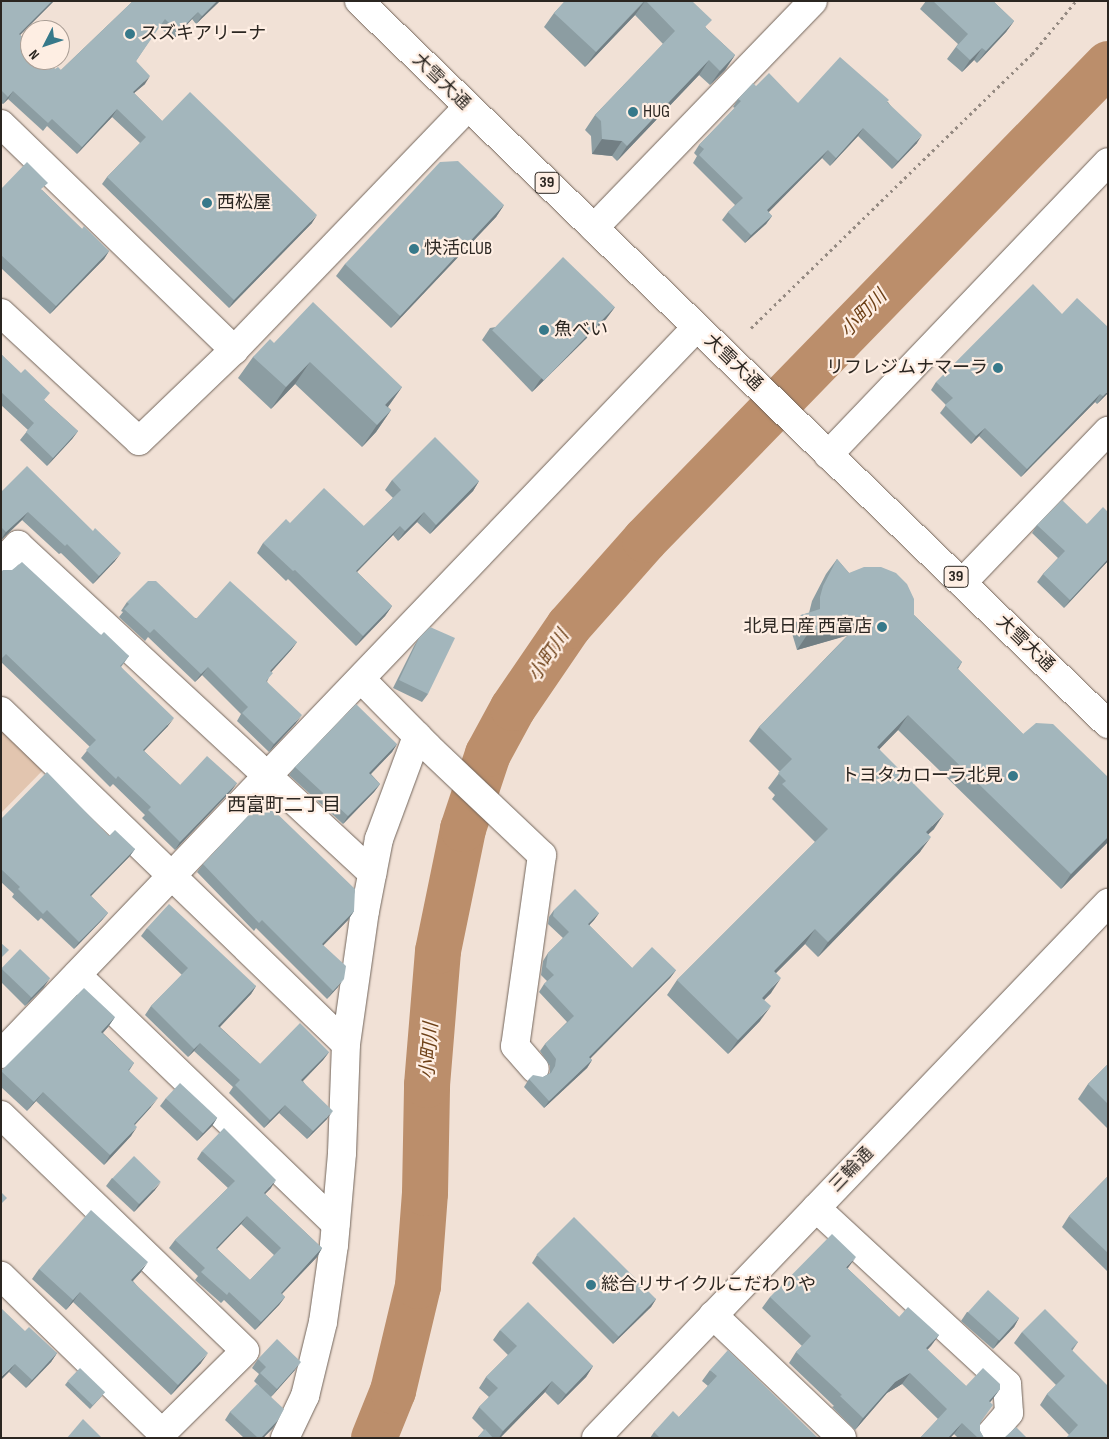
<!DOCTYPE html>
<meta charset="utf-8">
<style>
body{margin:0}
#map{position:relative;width:1109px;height:1439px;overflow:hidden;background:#f1e1d6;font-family:"Sofia Sans Condensed","Noto Sans JP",sans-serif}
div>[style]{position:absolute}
.green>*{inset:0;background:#e2c5af}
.river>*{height:46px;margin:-23px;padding:0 23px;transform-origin:23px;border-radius:23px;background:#bb8e6b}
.path>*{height:3px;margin-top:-1.5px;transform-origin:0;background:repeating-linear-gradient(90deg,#958a82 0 2.5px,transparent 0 6.5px)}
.roads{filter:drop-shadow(0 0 1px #72655b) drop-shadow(0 0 1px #72655b)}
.minor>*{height:28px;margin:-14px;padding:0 14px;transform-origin:14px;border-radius:14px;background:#fff}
.highway>*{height:28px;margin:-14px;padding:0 14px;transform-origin:14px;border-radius:14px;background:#fff}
.wall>*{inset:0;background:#8c9da2}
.shaded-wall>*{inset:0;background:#727f84}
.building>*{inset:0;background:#a3b6bc;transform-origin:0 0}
.dots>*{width:14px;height:14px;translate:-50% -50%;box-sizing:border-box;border:2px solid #feeee3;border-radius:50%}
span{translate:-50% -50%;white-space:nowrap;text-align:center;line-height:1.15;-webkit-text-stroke:4.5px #feeee3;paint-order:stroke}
.shield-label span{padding:1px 4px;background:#feeee3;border:1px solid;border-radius:4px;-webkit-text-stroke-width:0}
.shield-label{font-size:16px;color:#2b2621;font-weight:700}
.poi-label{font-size:18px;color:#2b2621}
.left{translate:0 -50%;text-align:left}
.right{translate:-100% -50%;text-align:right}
.street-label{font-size:18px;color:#2b2621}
.water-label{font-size:19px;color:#6d4017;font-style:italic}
.neighbourhood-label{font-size:19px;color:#2b2621}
.frame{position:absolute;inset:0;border:2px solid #2b2621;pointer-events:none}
.north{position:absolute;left:20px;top:20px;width:50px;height:50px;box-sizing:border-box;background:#feeee3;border:1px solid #aa9e95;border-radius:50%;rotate:229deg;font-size:14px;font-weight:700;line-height:20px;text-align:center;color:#2b2621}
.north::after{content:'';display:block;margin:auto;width:18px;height:22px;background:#37798a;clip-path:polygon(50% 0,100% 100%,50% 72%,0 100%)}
</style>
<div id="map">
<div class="green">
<div style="clip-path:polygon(1px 725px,45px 768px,1px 813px)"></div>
</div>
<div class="river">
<div style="left:374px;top:1438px;width:51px;rotate:-68deg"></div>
<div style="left:393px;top:1391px;width:108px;rotate:-76.6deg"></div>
<div style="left:418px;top:1286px;width:93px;rotate:-85.7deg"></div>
<div style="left:425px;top:1193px;width:108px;rotate:-88.9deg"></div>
<div style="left:427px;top:1085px;width:134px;rotate:-85.3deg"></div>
<div style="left:438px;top:951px;width:125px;rotate:-78.4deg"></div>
<div style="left:463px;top:829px;width:79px;rotate:-71.6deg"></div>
<div style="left:488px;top:754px;width:52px;rotate:-61.5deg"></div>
<div style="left:513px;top:708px;width:99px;rotate:-55.7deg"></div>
<div style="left:569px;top:626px;width:115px;rotate:-48.5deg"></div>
<div style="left:645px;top:540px;width:664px;rotate:-45.79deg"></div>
</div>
<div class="path">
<div style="left:751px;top:328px;width:392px;rotate:-44.3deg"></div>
<div style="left:1032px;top:54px;width:69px;rotate:-50.3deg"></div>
</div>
<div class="roads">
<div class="minor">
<div style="left:1px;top:124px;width:325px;rotate:44.1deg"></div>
<div style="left:594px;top:228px;width:315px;rotate:-46deg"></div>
<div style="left:1px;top:313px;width:188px;rotate:42.8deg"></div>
<div style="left:139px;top:441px;width:132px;rotate:-43.8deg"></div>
<div style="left:234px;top:350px;width:336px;rotate:-46.1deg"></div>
<div style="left:828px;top:455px;width:405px;rotate:-46.3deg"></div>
<div style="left:1px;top:563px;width:25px;rotate:-47deg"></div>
<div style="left:18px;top:545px;width:483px;rotate:42.8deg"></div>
<div style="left:962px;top:583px;width:211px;rotate:-46.2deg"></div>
<div style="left:361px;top:679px;width:95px;rotate:45.4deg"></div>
<div style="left:428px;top:747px;width:157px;rotate:43.5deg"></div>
<div style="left:542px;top:855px;width:193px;rotate:98deg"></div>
<div style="left:515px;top:1046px;width:30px;rotate:49deg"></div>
<div style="left:1px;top:711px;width:479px;rotate:44deg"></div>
<div style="left:77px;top:975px;width:359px;rotate:43.9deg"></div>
<div style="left:1px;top:1054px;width:1006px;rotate:-46.25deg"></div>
<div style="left:1px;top:1115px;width:339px;rotate:44deg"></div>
<div style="left:245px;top:1351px;width:117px;rotate:135.3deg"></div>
<div style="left:162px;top:1433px;width:225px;rotate:-135.7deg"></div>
<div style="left:816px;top:1208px;width:260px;rotate:42.7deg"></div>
<div style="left:1007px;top:1384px;width:29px;rotate:86deg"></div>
<div style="left:1009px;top:1413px;width:33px;rotate:131deg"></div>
<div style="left:713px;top:1315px;width:178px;rotate:43.6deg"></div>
<div style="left:285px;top:1438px;width:47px;rotate:-64.5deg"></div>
<div style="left:305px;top:1396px;width:76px;rotate:-76.3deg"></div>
<div style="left:323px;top:1322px;width:78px;rotate:-81.9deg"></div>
<div style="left:334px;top:1245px;width:92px;rotate:-85deg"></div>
<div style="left:342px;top:1153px;width:109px;rotate:-87.9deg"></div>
<div style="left:346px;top:1044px;width:134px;rotate:-81.9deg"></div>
<div style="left:365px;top:911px;width:73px;rotate:-79deg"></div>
<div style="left:379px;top:839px;width:110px;rotate:-69.7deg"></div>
<div style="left:596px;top:1438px;width:741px;rotate:-46.26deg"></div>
</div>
<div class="highway">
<div style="left:359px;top:1px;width:1041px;rotate:43.99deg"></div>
</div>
</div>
<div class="wall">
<div style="clip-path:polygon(1px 1px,54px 1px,20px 35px,55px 69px,61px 70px,133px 1px,220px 1px,196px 24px,192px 19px,173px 40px,159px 26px,136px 61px,145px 84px,134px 93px,162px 121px,312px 223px,229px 308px,102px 184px,107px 177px,140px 143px,112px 117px,77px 154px,47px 126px,43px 131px,8px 99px,3px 104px,1px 103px)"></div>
<div style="clip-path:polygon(565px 1px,692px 1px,706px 28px,735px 55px,725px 70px,710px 85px,699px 75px,617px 161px,612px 156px,592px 154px,591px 136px,585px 130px,595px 115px,663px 44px,635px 15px,585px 67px,544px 27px,554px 13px)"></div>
<div style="clip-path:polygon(926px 1px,993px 1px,1014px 21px,1006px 32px,977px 63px,974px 60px,962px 72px,947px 59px,958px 44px,920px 9px)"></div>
<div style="clip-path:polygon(756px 86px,798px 103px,888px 102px,917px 143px,892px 169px,858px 136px,830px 166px,822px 158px,768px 212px,772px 216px,766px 224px,745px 243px,722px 220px,728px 212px,735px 205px,693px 163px,697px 156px,694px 153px,699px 145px,735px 108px,733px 107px,738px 99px)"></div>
<div style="clip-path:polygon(1px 189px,42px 190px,82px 229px,109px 251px,104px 259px,50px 314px,1px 268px)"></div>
<div style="clip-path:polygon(504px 205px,496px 217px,391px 328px,336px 276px,345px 264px)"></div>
<div style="clip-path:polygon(615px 307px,606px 319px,532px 392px,482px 340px,490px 328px)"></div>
<div style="clip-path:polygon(274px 343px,402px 387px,388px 407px,391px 410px,376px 432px,362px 447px,295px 384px,271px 409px,238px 378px,253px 357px)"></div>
<div style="clip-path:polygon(1px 354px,45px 401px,78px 431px,72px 439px,47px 466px,20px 440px,28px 430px,1px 405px)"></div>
<div style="clip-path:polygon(936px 382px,1108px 393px,1097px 404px,1095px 402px,1021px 477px,979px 436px,971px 444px,940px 413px,946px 405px,931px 390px)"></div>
<div style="clip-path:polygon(392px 480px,479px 481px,473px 491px,430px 534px,417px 522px,398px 541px,393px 535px,357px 572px,392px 606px,385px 616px,356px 646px,288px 579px,286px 581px,257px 553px,263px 543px,364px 526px,393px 498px,385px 490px)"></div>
<div style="clip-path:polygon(1px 492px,115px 561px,93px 584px,61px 553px,59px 554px,22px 520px,1px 540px)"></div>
<div style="clip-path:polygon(1108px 512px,1108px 561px,1064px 608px,1037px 582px,1043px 574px,1058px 558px,1032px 533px,1037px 525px,1087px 524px)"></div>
<div style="clip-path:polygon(837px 559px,849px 573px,914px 615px,962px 662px,958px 669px,1023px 734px,1108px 777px,1108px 842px,1061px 889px,898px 730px,879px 749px,934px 829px,928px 834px,920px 852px,818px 957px,805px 944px,776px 973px,771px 993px,764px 1000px,760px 1021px,728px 1054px,667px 995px,677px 980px,815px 842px,772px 799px,775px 795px,768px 788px,780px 772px,749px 741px,759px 727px,848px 635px,797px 650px,791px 630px,801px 615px,809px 613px,812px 601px,826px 574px)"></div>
<div style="clip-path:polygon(1px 572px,101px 635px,129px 656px,121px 667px,168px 726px,144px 751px,180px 785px,237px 783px,231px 791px,175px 850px,142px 818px,145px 815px,113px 784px,110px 787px,81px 758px,90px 747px,1px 662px)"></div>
<div style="clip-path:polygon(127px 602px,297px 642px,291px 650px,271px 672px,267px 682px,296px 723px,269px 752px,237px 721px,241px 714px,202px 675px,195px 682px,148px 637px,145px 641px,119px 617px,123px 612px,121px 611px)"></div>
<div style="clip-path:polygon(419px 638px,428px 694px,422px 702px,393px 688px,414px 646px)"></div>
<div style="clip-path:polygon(397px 744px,392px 752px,371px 774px,380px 784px,374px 792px,343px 824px,289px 775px,295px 767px)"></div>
<div style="clip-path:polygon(1px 819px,109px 836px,135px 849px,129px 857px,91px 896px,108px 913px,102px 920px,74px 949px,41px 918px,38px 921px,12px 897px,14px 894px,1px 882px)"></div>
<div style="clip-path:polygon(203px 864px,354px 911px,348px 920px,323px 945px,338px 987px,327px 999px,256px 928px,254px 931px,197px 872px)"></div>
<div style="clip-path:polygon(554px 910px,599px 913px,594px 920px,589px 925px,632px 968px,676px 970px,670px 978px,590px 1058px,592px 1060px,587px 1068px,544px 1108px,524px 1087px,529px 1079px,543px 1077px,550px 1073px,550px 1066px,540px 1051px,545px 1044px,567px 1022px,539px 992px,544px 984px,547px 981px,541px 975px,543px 961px,548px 953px,563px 938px,548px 924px,549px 917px)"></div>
<div style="clip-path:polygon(147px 928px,256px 986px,251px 994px,220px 1027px,260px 1064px,329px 1052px,323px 1060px,303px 1081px,327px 1119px,307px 1139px,279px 1113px,264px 1128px,229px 1093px,233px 1087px,194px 1051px,188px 1057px,145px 1015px,151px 1006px,182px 975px,141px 936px)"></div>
<div style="clip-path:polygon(1px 968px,44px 987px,25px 1006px,1px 982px)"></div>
<div style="clip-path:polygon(115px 1017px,108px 1027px,103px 1033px,134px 1063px,129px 1071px,151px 1107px,135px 1125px,131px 1136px,104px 1165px,36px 1101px,27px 1111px,1px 1087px,1px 1071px)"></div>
<div style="clip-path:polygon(1108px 1064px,1108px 1129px,1078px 1099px,1088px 1084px)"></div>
<div style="clip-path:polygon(166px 1098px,217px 1118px,212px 1126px,197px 1141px,160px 1106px)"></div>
<div style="clip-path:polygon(evenodd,202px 1151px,271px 1188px,265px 1194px,322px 1248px,317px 1257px,282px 1294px,285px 1297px,279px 1305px,255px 1330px,224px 1300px,221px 1303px,195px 1280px,198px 1276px,169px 1248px,175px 1240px,228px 1188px,197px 1159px,202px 1151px,241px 1224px,274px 1255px,250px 1280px,217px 1249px,241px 1224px)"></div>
<div style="clip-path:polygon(1108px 1176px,1108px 1272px,1062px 1227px,1069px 1216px)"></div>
<div style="clip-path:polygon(112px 1178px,155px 1190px,134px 1212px,106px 1186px)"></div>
<div style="clip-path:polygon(537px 1255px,656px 1299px,651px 1307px,613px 1344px,532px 1263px)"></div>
<div style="clip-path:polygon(847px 1268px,899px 1317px,939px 1335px,927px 1350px,966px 1386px,1000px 1389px,990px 1402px,980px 1424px,980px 1431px,984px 1438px,958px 1438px,954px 1434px,950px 1438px,920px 1438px,938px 1419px,902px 1384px,887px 1393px,855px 1430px,832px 1407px,834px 1406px,789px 1363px,796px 1352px,802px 1346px,762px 1308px,770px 1297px)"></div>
<div style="clip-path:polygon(39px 1269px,141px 1272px,133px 1281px,201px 1363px,171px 1395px,73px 1302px,66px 1310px,32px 1279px)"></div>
<div style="clip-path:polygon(967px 1312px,1019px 1318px,1014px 1327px,993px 1349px,961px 1321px)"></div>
<div style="clip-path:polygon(500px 1330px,593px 1366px,586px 1377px,558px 1405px,545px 1392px,500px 1438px,477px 1438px,484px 1430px,472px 1418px,479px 1407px,489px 1397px,479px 1388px,486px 1377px,508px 1355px,493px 1340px)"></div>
<div style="clip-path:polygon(25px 1331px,57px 1353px,51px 1362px,26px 1388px,9px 1372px)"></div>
<div style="clip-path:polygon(1022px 1332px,1078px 1342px,1072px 1351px,1108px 1438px,1069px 1435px,1040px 1405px,1047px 1394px,1056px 1385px,1014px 1343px)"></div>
<div style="clip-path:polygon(258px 1359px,295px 1370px,271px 1397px,278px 1420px,273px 1428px,263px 1438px,244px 1438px,225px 1420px,230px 1412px,259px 1386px,254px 1381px,259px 1374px,252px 1368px)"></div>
<div style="clip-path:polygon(710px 1370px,818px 1438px,650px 1438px,654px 1432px,679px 1417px,708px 1386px,702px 1381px)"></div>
<div style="clip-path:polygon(68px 1381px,102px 1396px,90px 1409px,65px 1385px)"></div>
</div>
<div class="shaded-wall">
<div style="clip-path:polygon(52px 1px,54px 1px,14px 41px,19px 34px)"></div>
<div style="clip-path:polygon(217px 1px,220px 1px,196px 24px,202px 16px)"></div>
<div style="clip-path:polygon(645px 1px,635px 15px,585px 67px,596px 52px)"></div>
<div style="clip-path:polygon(198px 12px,192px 19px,173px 40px,178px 32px)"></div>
<div style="clip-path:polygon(1014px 21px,1006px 32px,977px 63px,986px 51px)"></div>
<div style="clip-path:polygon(982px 48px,974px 60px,962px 72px,970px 60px)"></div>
<div style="clip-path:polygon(735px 55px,725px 70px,710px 85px,720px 71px)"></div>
<div style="clip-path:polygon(709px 60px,699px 75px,617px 161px,627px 146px)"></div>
<div style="clip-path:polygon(150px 76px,145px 84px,127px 99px,133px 92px)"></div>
<div style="clip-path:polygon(13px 91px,8px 99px,3px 104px,8px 97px)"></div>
<div style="clip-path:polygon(117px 109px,112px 117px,77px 154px,82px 147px)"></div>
<div style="clip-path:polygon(863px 128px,858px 136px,830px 166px,836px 158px)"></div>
<div style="clip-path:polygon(922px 135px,917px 143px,892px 169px,898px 161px)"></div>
<div style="clip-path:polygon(602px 139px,622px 141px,612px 156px,592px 154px)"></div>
<div style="clip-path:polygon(828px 150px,822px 158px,762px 219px,767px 210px)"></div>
<div style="clip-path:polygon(504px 205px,496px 217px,391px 328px,400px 316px)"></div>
<div style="clip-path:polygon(317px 215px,312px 223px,229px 308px,234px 300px)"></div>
<div style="clip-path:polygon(772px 216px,766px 224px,745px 243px,751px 235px)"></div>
<div style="clip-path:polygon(109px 251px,104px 259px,50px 314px,56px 306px)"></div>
<div style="clip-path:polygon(615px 307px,606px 319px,532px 392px,540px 380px)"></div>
<div style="clip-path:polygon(310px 362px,295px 384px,271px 409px,286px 387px)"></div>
<div style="clip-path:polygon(402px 387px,387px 408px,385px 405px)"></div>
<div style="clip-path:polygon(1108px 391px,1108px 393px,1097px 404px,1103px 396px)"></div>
<div style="clip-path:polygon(1100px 394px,1095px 402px,1021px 477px,1027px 469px)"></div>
<div style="clip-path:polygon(391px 410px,376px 432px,362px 447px,377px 425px)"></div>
<div style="clip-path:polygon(985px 428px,979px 436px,971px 444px,976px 436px)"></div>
<div style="clip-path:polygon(78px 431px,72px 439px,47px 466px,53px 458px)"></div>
<div style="clip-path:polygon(479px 481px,473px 491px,430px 534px,436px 525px)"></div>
<div style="clip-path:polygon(28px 512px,22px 520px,1px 540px,6px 532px)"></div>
<div style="clip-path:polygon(424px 512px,417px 522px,398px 541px,405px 531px)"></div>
<div style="clip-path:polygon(400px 526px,393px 535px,349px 580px,356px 571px)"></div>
<div style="clip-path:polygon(121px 553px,115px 561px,93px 584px,99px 576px)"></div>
<div style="clip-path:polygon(1108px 559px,1108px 561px,1064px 608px,1070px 600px)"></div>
<div style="clip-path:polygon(392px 606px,385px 616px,356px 646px,363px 636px)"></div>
<div style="clip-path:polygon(864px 619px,853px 634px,797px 650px,807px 635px)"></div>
<div style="clip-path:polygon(297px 642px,291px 650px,265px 679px,270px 671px)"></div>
<div style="clip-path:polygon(208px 667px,202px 675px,195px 682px,201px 674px)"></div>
<div style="clip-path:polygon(302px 715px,296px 723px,269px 752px,274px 744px)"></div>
<div style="clip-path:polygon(908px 715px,898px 730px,867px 762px,877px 747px)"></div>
<div style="clip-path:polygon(174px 718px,168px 726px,137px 758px,143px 750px)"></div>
<div style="clip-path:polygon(397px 744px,392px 752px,364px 781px,369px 773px)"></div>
<div style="clip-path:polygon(237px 783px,231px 791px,175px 850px,180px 842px)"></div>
<div style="clip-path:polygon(380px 784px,374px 792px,343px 824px,348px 816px)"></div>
<div style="clip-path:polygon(944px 814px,934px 829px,915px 847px,926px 832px)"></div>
<div style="clip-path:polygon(931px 837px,920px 852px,818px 957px,828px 942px)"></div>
<div style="clip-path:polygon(1108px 837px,1108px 842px,1061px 889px,1071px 874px)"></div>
<div style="clip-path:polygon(135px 849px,129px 857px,84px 903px,90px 895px)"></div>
<div style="clip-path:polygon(354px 911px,348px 920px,317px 952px,322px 944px)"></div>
<div style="clip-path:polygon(108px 913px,102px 920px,74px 949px,79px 942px)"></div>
<div style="clip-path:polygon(599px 913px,594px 920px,583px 932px,588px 924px)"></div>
<div style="clip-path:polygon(815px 929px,805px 944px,763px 986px,774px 971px)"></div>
<div style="clip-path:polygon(676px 970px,670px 978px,584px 1065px,589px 1057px)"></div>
<div style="clip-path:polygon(50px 978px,44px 987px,25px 1006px,31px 998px)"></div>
<div style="clip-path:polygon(781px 978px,771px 993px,751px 1013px,762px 998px)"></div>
<div style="clip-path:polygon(344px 979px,338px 987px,327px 999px,333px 991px)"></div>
<div style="clip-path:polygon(256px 986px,251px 994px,213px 1034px,218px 1026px)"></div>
<div style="clip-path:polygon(771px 1006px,760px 1021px,728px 1054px,738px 1040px)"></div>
<div style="clip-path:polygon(115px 1017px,108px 1027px,95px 1041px,101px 1032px)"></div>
<div style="clip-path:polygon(200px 1043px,194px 1051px,188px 1057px,194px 1049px)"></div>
<div style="clip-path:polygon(329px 1052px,323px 1060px,296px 1088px,301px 1080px)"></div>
<div style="clip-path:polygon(592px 1060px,587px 1068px,544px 1108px,549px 1101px)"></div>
<div style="clip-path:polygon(43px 1092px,36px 1101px,27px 1111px,34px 1102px)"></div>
<div style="clip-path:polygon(158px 1098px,151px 1107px,127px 1133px,134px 1124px)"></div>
<div style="clip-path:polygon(285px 1105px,279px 1113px,264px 1128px,270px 1120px)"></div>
<div style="clip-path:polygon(333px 1111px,327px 1119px,307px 1139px,313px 1131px)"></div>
<div style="clip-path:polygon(217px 1118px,212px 1126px,197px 1141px,203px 1133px)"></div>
<div style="clip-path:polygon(137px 1127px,131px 1136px,104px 1165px,110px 1155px)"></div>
<div style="clip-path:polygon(276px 1180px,271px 1188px,258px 1201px,264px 1193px)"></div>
<div style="clip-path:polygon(161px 1182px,155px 1190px,134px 1212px,139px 1204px)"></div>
<div style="clip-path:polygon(247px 1216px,241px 1224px,210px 1256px,216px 1248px)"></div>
<div style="clip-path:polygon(322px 1248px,317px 1257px,275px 1301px,281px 1293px)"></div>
<div style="clip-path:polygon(856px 1257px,848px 1268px,838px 1278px,846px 1267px)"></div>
<div style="clip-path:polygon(148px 1262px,141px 1272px,124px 1290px,131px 1280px)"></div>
<div style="clip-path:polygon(80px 1292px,73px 1302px,66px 1310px,73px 1300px)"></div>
<div style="clip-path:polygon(285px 1297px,279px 1305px,255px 1330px,261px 1322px)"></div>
<div style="clip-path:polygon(656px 1299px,651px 1307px,613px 1344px,619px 1336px)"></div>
<div style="clip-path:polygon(1019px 1318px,1014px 1327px,993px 1349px,998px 1341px)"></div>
<div style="clip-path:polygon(939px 1335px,931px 1346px,918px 1360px,926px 1348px)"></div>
<div style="clip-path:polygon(57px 1353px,51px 1362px,26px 1388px,32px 1380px)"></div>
<div style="clip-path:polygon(208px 1353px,201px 1363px,171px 1395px,178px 1385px)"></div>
<div style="clip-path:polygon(301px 1362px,295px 1370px,271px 1397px,277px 1389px)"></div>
<div style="clip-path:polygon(15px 1364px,9px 1372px,1px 1380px,1px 1377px)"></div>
<div style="clip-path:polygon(593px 1366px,586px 1377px,558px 1405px,566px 1394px)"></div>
<div style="clip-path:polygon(910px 1373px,902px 1384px,887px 1393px,855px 1430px,863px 1418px,895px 1382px)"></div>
<div style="clip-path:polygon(552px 1381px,545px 1392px,500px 1438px,499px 1438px,503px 1431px)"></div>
<div style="clip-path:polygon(1000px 1389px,992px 1400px,981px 1412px,989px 1401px)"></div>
<div style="clip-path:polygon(278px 1420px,273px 1428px,263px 1438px,261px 1438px)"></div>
<div style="clip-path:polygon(962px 1423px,954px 1434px,950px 1438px,948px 1438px)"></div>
</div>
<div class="building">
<div style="clip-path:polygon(1px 1px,52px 1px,19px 34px,30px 44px,30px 60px,46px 60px,55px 69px,58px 67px,61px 70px,133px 1px,217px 1px,202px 16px,198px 12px,178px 32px,165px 19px,136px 61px,150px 76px,133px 92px,162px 121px,190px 92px,317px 215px,234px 300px,107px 177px,146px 137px,117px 109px,82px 147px,52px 119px,48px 123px,13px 91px,8px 97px,1px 90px)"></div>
<div style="clip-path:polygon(565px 1px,644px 1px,596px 52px,554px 13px)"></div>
<div style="clip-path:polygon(646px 1px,692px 1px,712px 20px,705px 27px,735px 55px,720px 71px,709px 60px,627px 146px,622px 141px,602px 139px,601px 121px,595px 115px,675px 31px)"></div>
<div style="clip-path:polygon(933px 1px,993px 1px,1014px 21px,986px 51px,982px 48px,970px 60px,956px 47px,968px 34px)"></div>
<div style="clip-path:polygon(840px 57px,889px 100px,887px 102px,922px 135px,898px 161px,863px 128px,836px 158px,828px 150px,767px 210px,772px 216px,751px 235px,728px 212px,743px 198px,699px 155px,704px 149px,699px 145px,741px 101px,738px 99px,753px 83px,756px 86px,769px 73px,798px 103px)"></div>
<div style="clip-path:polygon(458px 161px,504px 205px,400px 316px,345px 264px,440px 162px)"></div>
<div style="clip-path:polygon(27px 162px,48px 183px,41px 189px,82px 229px,84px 226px,109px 251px,56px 306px,1px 255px,1px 189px)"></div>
<div style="left:563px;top:257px;width:72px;height:102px;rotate:44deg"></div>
<div style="clip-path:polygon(1033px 284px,1062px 314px,1077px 298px,1108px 327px,1108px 391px,1103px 396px,1100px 394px,1027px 469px,985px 428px,976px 436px,945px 405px,953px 398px,936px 382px)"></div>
<div style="clip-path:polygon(313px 302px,402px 387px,385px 405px,391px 410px,377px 425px,310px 362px,286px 387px,253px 357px,270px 339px,274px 343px)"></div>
<div style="clip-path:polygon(1px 354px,21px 373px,25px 369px,50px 393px,44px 400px,78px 431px,53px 458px,26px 432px,34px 423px,1px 392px)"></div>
<div style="clip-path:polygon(435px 437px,479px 481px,436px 525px,424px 512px,405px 531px,400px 526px,356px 571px,392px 606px,363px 636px,295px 570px,293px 571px,263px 543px,286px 519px,290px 523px,324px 488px,364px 526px,401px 490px,392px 480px)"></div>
<div style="clip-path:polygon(27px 466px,93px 531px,95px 528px,121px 553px,99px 576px,67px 544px,65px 546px,28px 512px,6px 532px,1px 527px,1px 492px)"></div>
<div style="clip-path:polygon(1062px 500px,1087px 524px,1103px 507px,1108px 512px,1108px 559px,1070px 600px,1043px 574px,1065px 551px,1037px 525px)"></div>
<div style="clip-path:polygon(837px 559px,849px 573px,864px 567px,881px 567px,896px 573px,907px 584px,914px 599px,914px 615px,962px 662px,957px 668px,1023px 734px,1036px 723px,1053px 724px,1108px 777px,1108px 837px,1071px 874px,908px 715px,877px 747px,944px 814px,926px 832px,931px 837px,828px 942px,815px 929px,774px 971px,781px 978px,762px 998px,771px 1006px,738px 1040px,677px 980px,828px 829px,782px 784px,786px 781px,778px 773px,792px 759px,759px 727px,864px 619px,807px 635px,801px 615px,820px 609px,820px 597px,823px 586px)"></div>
<div style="clip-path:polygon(22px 562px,101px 635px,104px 632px,129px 656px,120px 666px,174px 718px,143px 750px,180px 785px,207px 756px,237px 783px,180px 842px,148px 810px,151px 807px,118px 776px,116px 779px,86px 750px,96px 740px,6px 654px,1px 659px,1px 572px,3px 570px,12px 570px)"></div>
<div style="clip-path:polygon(148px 581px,156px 581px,196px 619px,230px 581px,297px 642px,270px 671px,273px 673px,266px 681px,302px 715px,274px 744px,242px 713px,248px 707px,208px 667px,201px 674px,154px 629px,150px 633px,124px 609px,129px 604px,127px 602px)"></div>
<div style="clip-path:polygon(430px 627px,455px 638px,428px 694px,399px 680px,419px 638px)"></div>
<div style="clip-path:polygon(356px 704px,397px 744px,369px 773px,380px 784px,348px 816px,295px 767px)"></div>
<div style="clip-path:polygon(47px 772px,109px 836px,115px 830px,135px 849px,90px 895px,108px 913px,79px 942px,47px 910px,43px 914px,18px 889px,20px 887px,1px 869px,1px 819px)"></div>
<div style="clip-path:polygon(263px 800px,355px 889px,354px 911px,322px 944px,346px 966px,344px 979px,333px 991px,262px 920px,259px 923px,203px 864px)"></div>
<div style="clip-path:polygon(575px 889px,599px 913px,588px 924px,632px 968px,652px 947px,676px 970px,589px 1057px,592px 1060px,549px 1101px,529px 1079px,533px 1075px,543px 1077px,551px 1073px,555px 1066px,556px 1059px,545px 1044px,574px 1016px,544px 984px,554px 975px,546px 967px,548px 953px,569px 932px,553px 916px,554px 910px)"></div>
<div style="clip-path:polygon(169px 904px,256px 986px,218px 1026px,260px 1064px,300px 1023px,329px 1052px,301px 1080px,333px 1111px,313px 1131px,285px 1105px,270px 1120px,235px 1085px,240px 1080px,200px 1043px,194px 1049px,151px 1006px,188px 968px,147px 928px)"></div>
<div style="clip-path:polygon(1px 943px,9px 950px,1px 958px)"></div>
<div style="left:20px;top:949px;width:42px;height:27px;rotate:44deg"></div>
<div style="clip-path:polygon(84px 988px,115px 1017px,101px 1032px,134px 1063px,128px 1070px,158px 1098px,134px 1124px,137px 1127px,110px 1155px,43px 1092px,34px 1102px,1px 1071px)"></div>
<div style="clip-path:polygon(1108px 1064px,1108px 1104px,1088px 1084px)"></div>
<div style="left:180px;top:1083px;width:51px;height:21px;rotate:43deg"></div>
<div style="clip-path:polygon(evenodd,224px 1128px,276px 1180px,264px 1193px,322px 1248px,281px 1293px,285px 1297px,261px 1322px,229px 1292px,227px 1295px,201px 1272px,205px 1268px,175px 1240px,235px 1181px,202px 1151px,224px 1128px,247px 1216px,281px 1248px,250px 1280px,216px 1248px,247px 1216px)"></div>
<div style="left:134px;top:1156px;width:37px;height:31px;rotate:44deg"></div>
<div style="clip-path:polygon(1108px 1176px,1108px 1253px,1069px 1216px)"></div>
<div style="clip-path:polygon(1px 1192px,7px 1198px,1px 1204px)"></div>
<div style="clip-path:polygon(91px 1210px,148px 1262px,131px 1280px,208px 1353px,178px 1385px,80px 1292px,73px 1300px,39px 1269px)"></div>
<div style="left:574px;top:1217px;width:116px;height:53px;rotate:45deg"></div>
<div style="clip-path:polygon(832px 1234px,856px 1257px,846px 1267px,899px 1317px,908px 1307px,939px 1335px,926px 1348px,966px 1386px,983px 1368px,1000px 1384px,1000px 1389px,989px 1401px,993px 1405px,980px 1423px,980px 1431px,984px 1438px,978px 1438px,962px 1423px,948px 1438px,920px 1438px,947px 1409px,910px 1373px,895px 1382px,863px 1418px,840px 1396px,842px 1395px,796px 1352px,811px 1336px,770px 1297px)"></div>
<div style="left:988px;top:1290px;width:42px;height:30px;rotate:42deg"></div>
<div style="clip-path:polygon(528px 1302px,593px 1366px,566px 1394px,552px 1381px,503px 1431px,479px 1407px,498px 1388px,486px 1377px,517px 1346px,500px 1330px)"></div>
<div style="clip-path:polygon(1px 1308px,25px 1331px,29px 1327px,57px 1353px,32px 1380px,15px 1364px,1px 1377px)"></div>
<div style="clip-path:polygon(1045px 1309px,1078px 1342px,1071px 1349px,1108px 1386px,1108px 1438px,1066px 1438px,1078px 1425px,1047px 1394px,1065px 1376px,1022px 1332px)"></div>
<div style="clip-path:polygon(277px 1339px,301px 1362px,277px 1389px,260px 1373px,266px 1367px,258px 1359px)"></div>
<div style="clip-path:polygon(728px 1350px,818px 1438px,660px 1438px,654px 1432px,673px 1411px,679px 1417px,717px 1376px,710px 1370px)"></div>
<div style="left:80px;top:1368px;width:35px;height:18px;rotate:44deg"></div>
<div style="clip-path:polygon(257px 1384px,284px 1409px,278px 1420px,261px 1438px,258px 1438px,230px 1412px)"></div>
<div style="clip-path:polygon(83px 1419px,102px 1438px,67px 1438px)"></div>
<div style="clip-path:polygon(1016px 1427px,1027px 1438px,1004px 1438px)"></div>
<div style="clip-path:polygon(485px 1429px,493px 1438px,477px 1438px)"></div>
</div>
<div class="dots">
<div style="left:130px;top:34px;background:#37798a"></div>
<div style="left:633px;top:112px;background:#37798a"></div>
<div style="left:207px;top:203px;background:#37798a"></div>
<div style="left:414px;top:249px;background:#37798a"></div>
<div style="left:544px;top:330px;background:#37798a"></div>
<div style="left:998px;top:368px;background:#37798a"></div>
<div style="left:882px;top:627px;background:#37798a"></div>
<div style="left:1013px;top:776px;background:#37798a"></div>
<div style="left:591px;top:1285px;background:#37798a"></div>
</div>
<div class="shield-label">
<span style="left:547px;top:183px">39</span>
<span style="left:956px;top:577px">39</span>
</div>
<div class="poi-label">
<span class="left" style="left:140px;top:34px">スズキアリーナ</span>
<span class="left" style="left:643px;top:112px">HUG</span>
<span class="left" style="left:217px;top:203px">西松屋</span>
<span class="left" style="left:424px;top:249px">快活CLUB</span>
<span class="left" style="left:554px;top:330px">魚べい</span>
<span class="right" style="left:988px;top:368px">リフレジムナマーラ</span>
<span class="right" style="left:872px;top:627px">北見日産 西富店</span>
<span class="right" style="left:1003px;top:776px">トヨタカローラ北見</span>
<span class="left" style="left:601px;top:1285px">総合リサイクルこだわりや</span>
</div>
<div class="street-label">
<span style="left:441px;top:82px;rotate:44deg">大雪大通</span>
<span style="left:733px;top:363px;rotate:44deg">大雪大通</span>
<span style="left:1025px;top:644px;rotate:44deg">大雪大通</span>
<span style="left:852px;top:1170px;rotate:-46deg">三輪通</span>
</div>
<div class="water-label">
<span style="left:864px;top:314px;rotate:-46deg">小町川</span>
<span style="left:549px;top:656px;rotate:-56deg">小町川</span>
<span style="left:430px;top:1051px;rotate:-86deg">小町川</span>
</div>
<div class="neighbourhood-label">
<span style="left:284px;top:806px">西富町二丁目</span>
</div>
<div class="frame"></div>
<div class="north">N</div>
</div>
